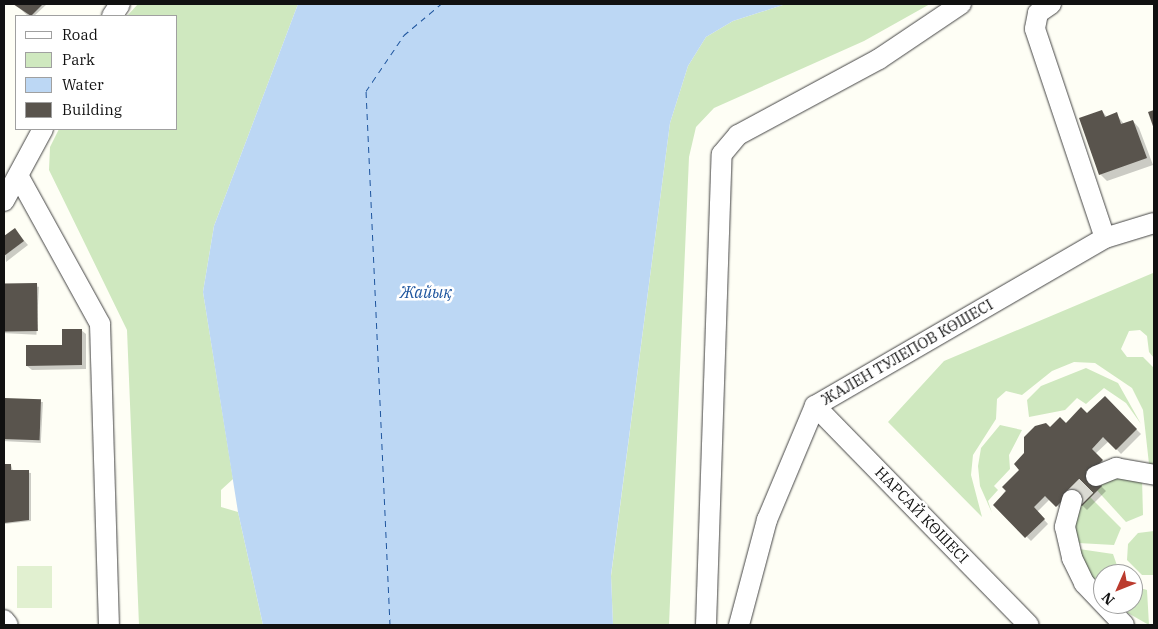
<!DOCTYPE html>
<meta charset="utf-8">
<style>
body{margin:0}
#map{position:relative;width:1158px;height:629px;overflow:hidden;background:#fefef5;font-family:"IBM Plex Serif",serif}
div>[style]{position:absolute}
.green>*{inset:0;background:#cfe8bf}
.pitch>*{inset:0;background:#e1f0d0;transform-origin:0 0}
.water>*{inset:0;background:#bcd7f4}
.shadow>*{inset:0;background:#0003;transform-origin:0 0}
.ferry>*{height:1px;margin-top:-0.5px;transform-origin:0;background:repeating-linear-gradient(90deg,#1e559e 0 6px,transparent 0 11px)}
.building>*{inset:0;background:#59544d;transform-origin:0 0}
.minor-tunnel>*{height:20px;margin-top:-10px;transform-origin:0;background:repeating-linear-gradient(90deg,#dadad3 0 20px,transparent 0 30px)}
.roads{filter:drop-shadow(0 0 1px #444) drop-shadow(0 0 1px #444)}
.minor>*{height:20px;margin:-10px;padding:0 10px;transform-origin:10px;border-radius:10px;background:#fff}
span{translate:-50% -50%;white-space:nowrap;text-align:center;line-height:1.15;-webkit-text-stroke:5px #fff;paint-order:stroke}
.street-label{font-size:15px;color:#111}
.water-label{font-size:16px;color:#1e559e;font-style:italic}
.frame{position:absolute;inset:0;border:5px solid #111;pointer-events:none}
.legend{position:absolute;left:15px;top:15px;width:162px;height:115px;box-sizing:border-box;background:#fff;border:1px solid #a0a0a0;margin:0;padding:6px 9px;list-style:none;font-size:15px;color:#111}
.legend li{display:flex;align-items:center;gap:10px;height:25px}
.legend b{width:25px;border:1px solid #a0a0a0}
.north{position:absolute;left:1093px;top:564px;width:50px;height:50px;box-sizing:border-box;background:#fff;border:1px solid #a0a0a0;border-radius:50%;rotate:226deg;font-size:14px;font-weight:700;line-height:20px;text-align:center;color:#111}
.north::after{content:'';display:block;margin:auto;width:18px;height:22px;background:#bb3b2e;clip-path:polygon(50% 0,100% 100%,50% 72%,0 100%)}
</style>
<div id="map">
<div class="green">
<div style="clip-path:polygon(138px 4px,298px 4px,214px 226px,203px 292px,233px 479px,221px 490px,221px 507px,238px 512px,263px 625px,139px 625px,127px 330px,49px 170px,50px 147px,59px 129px,176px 129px,176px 16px,127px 16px)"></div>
<div style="clip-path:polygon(786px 4px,930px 4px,864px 41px,714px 108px,696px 127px,689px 157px,669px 625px,613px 625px,611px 576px,670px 123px,688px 66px,706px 37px,733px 21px)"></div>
<div style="clip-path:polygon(1153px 273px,1154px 358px,1149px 352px,1147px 336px,1140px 330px,1129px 331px,1121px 349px,1127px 357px,1143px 357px,1154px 368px,1154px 466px,1149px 464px,1143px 410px,1132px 388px,1095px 363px,1074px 362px,1052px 371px,1022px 395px,1006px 391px,997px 399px,996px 419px,973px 455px,971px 475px,982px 517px,888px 422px,944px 361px)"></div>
<div style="clip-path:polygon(1086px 368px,1118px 383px,1141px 424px,1126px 403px,1104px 388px,1086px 404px,1077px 398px,1065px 410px,1029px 417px,1027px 400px,1041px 386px)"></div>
<div style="clip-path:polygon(1000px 425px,1022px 430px,1009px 455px,1010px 469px,994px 486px,998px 490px,988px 501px,992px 513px,980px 486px,978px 466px,981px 448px)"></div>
<div style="clip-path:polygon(1106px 478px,1142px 479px,1143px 515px,1126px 522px,1094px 487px)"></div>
<div style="clip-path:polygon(1087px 494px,1121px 528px,1114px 545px,1078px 543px,1073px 514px)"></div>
<div style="clip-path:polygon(1154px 531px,1154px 575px,1142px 575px,1127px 560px,1128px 544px,1138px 533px)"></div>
<div style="clip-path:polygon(1079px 549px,1113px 554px,1120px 574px,1103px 574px,1103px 592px,1090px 579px)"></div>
<div style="clip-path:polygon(1133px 586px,1147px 590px,1149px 625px,1112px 604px,1133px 604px)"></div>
</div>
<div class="pitch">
<div style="left:17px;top:566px;width:35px;height:42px"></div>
</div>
<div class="water">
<div style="clip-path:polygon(298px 4px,786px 4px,733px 21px,706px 37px,688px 66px,670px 123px,611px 575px,613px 625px,263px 625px,238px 512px,203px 292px,214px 226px)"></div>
</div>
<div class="shadow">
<div style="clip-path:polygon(15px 4px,47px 4px,34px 16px,28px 16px)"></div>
<div style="clip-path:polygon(1102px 111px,1107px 117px,1116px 114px,1124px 124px,1133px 121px,1139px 128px,1153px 165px,1107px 181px,1100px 174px)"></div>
<div style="clip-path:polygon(15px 230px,28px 245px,6px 262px,4px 238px)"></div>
<div style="left:4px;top:285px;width:35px;height:48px;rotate:3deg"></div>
<div style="clip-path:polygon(81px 330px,86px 334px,86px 369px,32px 370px,27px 366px,64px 346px)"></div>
<div style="clip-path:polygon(1105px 398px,1141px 434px,1121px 454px,1109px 441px,1095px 454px,1107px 465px,1093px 478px,1106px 491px,1087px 510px,1074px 497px,1062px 510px,1050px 499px,1037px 512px,1048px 524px,1031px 541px,995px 505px,1050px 429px,1087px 415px)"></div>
<div style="left:4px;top:400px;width:39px;height:41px;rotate:3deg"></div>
<div style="clip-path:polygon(4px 465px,11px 465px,13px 471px,31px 473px,31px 521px,4px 524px)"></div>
</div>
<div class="ferry">
<div style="left:390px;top:625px;width:535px;rotate:-92.57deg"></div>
<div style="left:366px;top:91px;width:68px;rotate:-55.8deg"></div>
<div style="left:404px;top:35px;width:48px;rotate:-40deg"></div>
</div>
<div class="building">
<div style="clip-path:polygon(13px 4px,43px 4px,31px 16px)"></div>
<div style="clip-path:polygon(1102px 110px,1105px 117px,1117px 112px,1121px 124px,1133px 120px,1147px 158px,1099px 175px,1079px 118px)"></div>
<div style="clip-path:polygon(1154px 110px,1154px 129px,1148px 112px)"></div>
<div style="clip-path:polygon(15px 228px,24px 241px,4px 256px,4px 236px)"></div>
<div style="left:37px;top:283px;width:48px;height:33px;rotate:89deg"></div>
<div style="clip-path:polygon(62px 329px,82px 329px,82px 365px,26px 366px,26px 345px,62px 345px)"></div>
<div style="clip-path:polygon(1105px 396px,1137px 429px,1116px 450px,1103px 437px,1092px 449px,1103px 460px,1090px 473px,1102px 486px,1082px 506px,1069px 494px,1056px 507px,1045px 496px,1034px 507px,1045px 519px,1025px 538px,993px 505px,1006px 491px,1002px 487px,1019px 470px,1014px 464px,1024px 453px,1024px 437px,1035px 426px,1046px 423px,1050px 427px,1060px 417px,1066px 423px,1081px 407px,1087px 413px)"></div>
<div style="left:4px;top:398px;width:37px;height:41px;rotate:2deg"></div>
<div style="clip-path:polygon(4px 464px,11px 464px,11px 470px,29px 470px,29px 520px,4px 523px)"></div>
</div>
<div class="minor-tunnel">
<div style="left:1072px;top:500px;width:34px;rotate:-45deg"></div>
</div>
<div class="roads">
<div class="minor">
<div style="left:1051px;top:4px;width:16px;rotate:145deg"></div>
<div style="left:1038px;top:13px;width:16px;rotate:101deg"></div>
<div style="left:1035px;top:29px;width:220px;rotate:71.5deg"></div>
<div style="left:112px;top:16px;width:14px;rotate:-56deg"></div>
<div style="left:19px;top:177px;width:168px;rotate:61.1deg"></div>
<div style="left:100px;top:324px;width:301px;rotate:88.3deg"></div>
<div style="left:4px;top:201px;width:82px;rotate:-61.6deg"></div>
<div style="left:815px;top:406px;width:306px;rotate:45.7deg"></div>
<div style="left:1096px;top:476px;width:22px;rotate:-22deg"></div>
<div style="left:1116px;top:468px;width:39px;rotate:10deg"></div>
<div style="left:1072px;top:500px;width:28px;rotate:105deg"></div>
<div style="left:1065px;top:527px;width:32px;rotate:77deg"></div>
<div style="left:1072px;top:558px;width:28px;rotate:64deg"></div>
<div style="left:1084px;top:583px;width:58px;rotate:46.4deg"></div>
<div style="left:4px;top:620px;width:6px;rotate:51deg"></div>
<div style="left:706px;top:625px;width:471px;rotate:-88.1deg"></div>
<div style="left:722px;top:154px;width:25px;rotate:-50deg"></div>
<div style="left:738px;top:135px;width:160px;rotate:-28.3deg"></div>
<div style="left:879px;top:59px;width:99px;rotate:-33.9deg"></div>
<div style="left:739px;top:625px;width:109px;rotate:-75.1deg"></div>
<div style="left:767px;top:520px;width:124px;rotate:-67.2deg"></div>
<div style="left:815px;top:406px;width:335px;rotate:-30.1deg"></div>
<div style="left:1105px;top:238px;width:51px;rotate:-17deg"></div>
</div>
</div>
<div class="street-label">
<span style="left:907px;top:352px;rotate:-30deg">ЖАЛЕН ТУЛЕПОВ КӨШЕСІ</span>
<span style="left:922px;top:515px;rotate:46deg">НАРСАЙ КӨШЕСІ</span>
</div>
<div class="water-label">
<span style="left:426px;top:292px">Жайық</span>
</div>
<div class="frame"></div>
<ul class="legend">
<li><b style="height:6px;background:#fff"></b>Road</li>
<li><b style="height:14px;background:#cfe8bf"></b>Park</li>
<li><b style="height:14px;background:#bcd7f4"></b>Water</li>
<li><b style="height:14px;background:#59544d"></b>Building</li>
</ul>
<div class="north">N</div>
</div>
